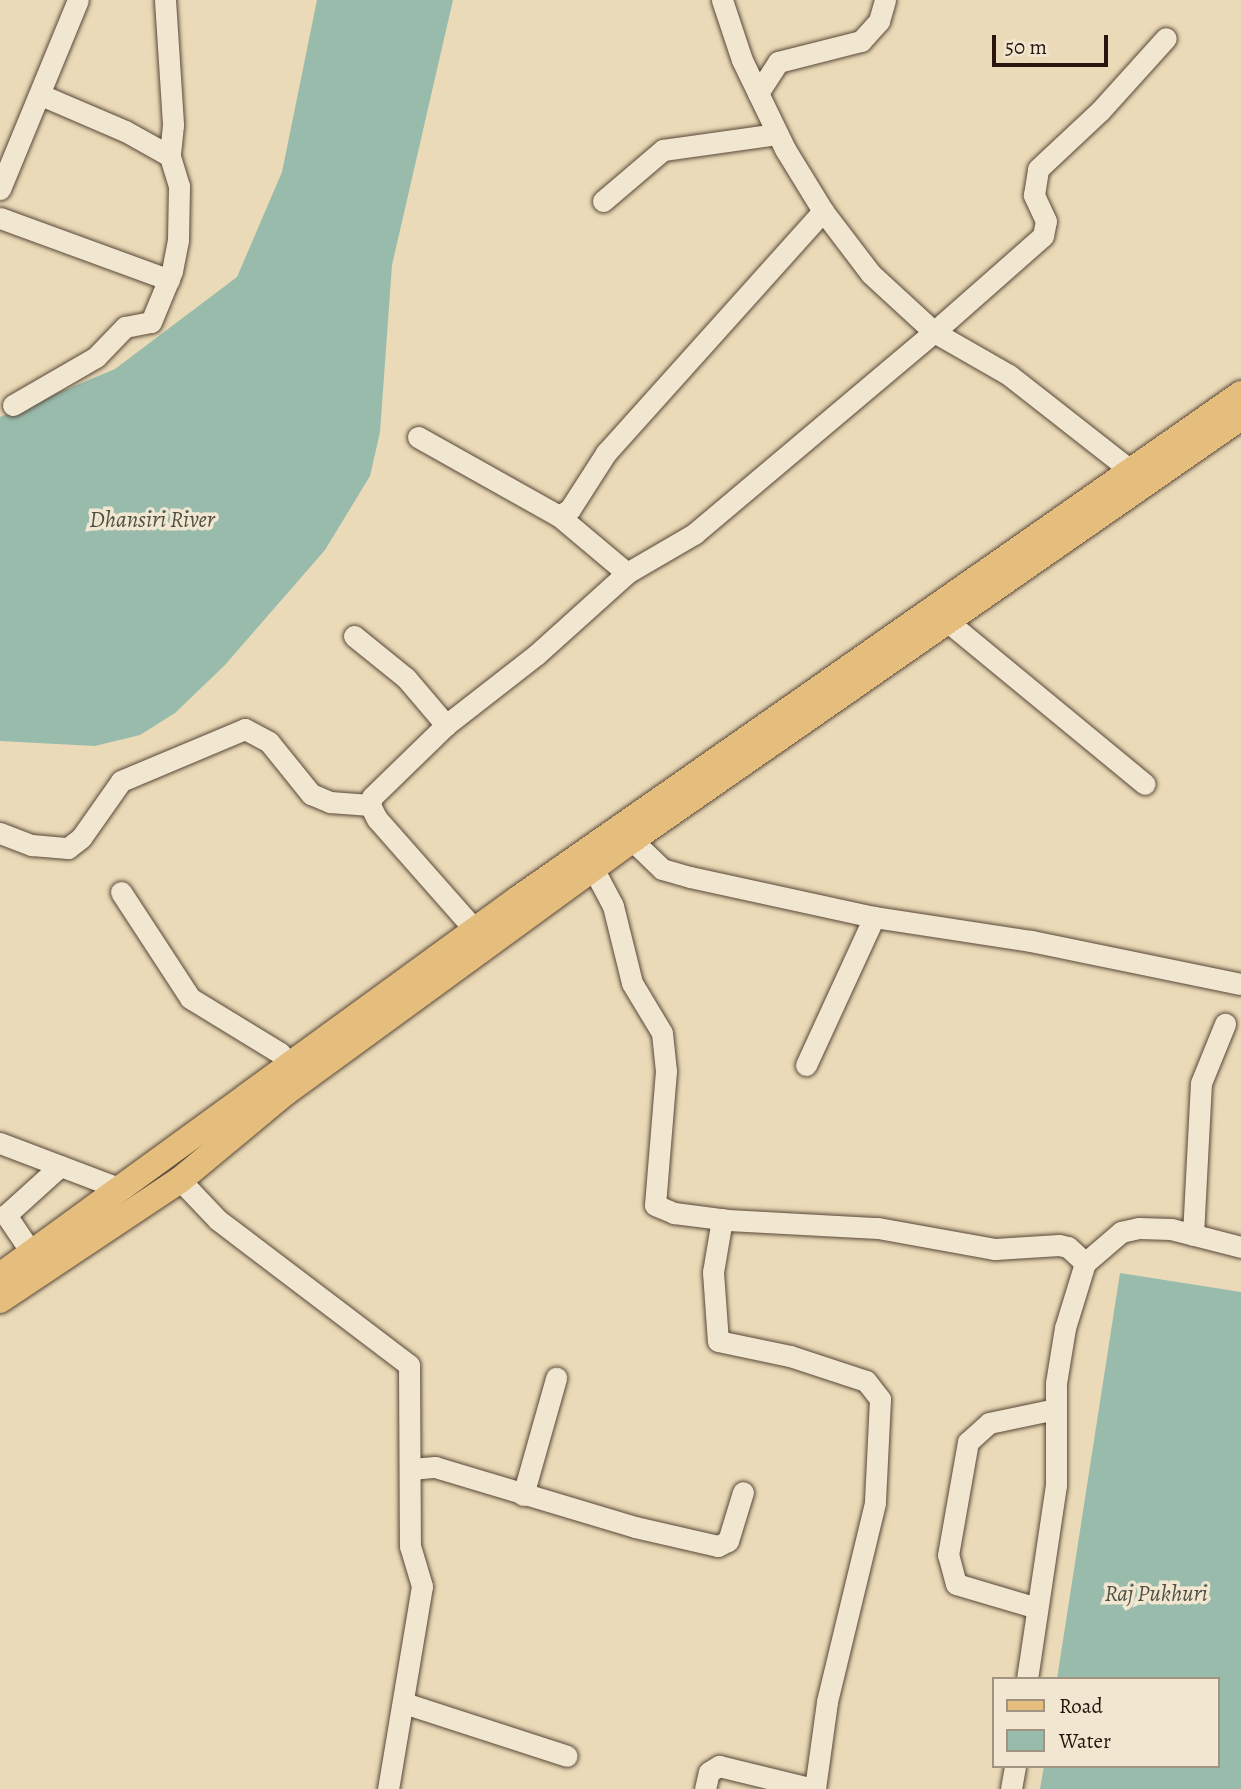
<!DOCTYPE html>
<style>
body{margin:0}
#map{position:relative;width:1241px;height:1789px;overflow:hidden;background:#eadab7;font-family:Alegreya,serif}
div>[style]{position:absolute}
.water>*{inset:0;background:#98bbac}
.roads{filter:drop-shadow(0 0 2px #584738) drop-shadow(0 0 2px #584738)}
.minor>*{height:21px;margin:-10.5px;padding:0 10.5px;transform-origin:10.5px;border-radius:10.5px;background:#f1e7d0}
.major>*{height:26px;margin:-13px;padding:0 13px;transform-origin:13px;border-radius:13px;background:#e5bd7c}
span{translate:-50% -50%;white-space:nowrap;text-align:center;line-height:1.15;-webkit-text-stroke:7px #f1e7d0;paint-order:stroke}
.water-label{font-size:23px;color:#4f5045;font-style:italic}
.legend{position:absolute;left:992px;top:1677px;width:228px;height:91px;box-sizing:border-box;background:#f1e7d0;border:2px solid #a19382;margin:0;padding:9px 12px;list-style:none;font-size:21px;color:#28160e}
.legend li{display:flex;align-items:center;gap:14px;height:35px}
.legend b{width:35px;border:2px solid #a19382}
.scale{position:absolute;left:992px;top:35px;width:116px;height:32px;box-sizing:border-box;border:4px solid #28160e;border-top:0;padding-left:9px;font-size:21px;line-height:24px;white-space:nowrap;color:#28160e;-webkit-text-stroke:5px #f1e7d0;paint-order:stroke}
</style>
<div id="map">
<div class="water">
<div style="clip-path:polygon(317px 0,453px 0,392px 265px,380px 432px,370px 476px,325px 550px,224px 666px,175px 713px,140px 735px,95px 746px,0 741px,0 417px,115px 369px,237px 277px,282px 172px)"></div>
<div style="clip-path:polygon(1120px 1273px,1241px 1292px,1241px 1789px,1040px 1789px,1044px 1766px,1218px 1766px,1218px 1679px,1057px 1679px)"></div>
</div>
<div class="roads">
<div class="minor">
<div style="left:165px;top:0;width:125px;rotate:86.3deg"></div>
<div style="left:173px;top:125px;width:31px;rotate:96deg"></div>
<div style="left:722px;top:0;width:63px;rotate:71.6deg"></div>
<div style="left:742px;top:60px;width:99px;rotate:64.2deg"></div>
<div style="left:785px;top:149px;width:73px;rotate:58.5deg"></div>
<div style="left:823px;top:211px;width:79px;rotate:52.7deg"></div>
<div style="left:871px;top:274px;width:86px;rotate:42.6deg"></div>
<div style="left:934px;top:332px;width:145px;rotate:-41.4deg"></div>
<div style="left:1043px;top:236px;width:15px;rotate:-79deg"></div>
<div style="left:1046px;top:221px;width:29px;rotate:-115deg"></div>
<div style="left:1034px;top:195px;width:26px;rotate:-81deg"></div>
<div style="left:1038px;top:169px;width:85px;rotate:-43.1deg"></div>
<div style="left:1100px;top:111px;width:98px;rotate:-47.9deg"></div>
<div style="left:758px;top:93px;width:37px;rotate:-57deg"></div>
<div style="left:778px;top:62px;width:86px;rotate:-14.2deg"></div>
<div style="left:861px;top:41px;width:27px;rotate:-48deg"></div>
<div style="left:879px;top:21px;width:22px;rotate:-74deg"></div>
<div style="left:0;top:189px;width:204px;rotate:-67.6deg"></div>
<div style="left:603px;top:201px;width:79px;rotate:-40.4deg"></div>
<div style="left:663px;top:150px;width:115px;rotate:-8deg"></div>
<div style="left:0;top:218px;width:180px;rotate:20.1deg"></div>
<div style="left:13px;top:405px;width:96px;rotate:-30deg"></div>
<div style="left:96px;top:357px;width:42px;rotate:-46deg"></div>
<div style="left:125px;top:327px;width:26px;rotate:-11deg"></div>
<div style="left:151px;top:322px;width:55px;rotate:-67.6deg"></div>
<div style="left:172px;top:271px;width:32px;rotate:-79deg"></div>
<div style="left:178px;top:240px;width:54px;rotate:-88.9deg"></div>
<div style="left:179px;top:186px;width:31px;rotate:-107deg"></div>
<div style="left:170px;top:156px;width:51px;rotate:-150.9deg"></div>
<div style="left:125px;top:131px;width:91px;rotate:-156.8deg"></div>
<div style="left:418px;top:437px;width:162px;rotate:29.3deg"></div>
<div style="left:559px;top:516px;width:13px;rotate:-32deg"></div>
<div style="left:570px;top:509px;width:67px;rotate:-57.3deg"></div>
<div style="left:606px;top:453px;width:325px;rotate:-48.1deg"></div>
<div style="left:559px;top:516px;width:89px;rotate:40deg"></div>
<div style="left:947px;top:621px;width:256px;rotate:39.5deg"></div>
<div style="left:354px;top:636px;width:67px;rotate:38.9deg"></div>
<div style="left:406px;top:678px;width:62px;rotate:49.6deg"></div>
<div style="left:0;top:833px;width:34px;rotate:21deg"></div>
<div style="left:32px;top:845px;width:36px;rotate:5deg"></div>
<div style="left:68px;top:848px;width:16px;rotate:-38deg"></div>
<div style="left:81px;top:838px;width:70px;rotate:-54.9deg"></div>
<div style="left:121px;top:781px;width:134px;rotate:-22.8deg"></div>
<div style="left:245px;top:729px;width:27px;rotate:28deg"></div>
<div style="left:269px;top:742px;width:67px;rotate:51.1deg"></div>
<div style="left:311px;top:794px;width:21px;rotate:23deg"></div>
<div style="left:330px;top:802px;width:40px;rotate:4.3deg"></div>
<div style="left:632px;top:840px;width:42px;rotate:44deg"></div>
<div style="left:662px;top:869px;width:29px;rotate:16deg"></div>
<div style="left:690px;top:877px;width:188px;rotate:12.3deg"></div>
<div style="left:874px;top:917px;width:159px;rotate:8.7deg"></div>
<div style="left:1031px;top:941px;width:214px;rotate:11.6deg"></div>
<div style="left:595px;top:872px;width:38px;rotate:62deg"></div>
<div style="left:613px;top:906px;width:79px;rotate:76.1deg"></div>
<div style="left:632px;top:983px;width:58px;rotate:59deg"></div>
<div style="left:662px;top:1033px;width:38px;rotate:84deg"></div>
<div style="left:666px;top:1071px;width:134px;rotate:94.7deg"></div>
<div style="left:655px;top:1205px;width:21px;rotate:23deg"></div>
<div style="left:674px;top:1213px;width:54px;rotate:7.4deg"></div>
<div style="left:728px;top:1220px;width:150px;rotate:3.1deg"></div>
<div style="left:878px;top:1228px;width:119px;rotate:10.2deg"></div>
<div style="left:995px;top:1249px;width:64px;rotate:-3.6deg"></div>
<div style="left:1059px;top:1245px;width:9px;rotate:13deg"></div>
<div style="left:1068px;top:1247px;width:23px;rotate:43deg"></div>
<div style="left:121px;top:892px;width:126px;rotate:56.9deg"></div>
<div style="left:190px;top:998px;width:105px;rotate:31.4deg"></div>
<div style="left:280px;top:1053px;width:14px;rotate:51deg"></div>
<div style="left:475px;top:930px;width:148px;rotate:-131.4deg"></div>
<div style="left:377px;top:819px;width:16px;rotate:-117deg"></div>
<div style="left:370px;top:805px;width:8px;rotate:-76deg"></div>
<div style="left:372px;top:797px;width:103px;rotate:-44.2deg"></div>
<div style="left:446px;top:725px;width:114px;rotate:-37.9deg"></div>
<div style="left:536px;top:655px;width:122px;rotate:-42deg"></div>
<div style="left:627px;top:573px;width:78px;rotate:-30.2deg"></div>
<div style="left:694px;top:534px;width:314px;rotate:-40.1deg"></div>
<div style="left:934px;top:332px;width:86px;rotate:29.8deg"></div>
<div style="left:1009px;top:375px;width:154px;rotate:38.1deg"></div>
<div style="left:806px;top:1065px;width:163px;rotate:-65.3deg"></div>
<div style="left:0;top:1143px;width:124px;rotate:20.8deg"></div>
<div style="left:180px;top:1180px;width:55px;rotate:46.5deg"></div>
<div style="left:218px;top:1220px;width:240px;rotate:37.2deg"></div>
<div style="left:409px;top:1365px;width:181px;rotate:89.7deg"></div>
<div style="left:410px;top:1546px;width:42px;rotate:73.3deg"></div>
<div style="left:422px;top:1586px;width:206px;rotate:99.5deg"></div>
<div style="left:722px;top:1219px;width:54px;rotate:99.6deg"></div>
<div style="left:713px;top:1272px;width:69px;rotate:85.9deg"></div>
<div style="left:718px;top:1341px;width:74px;rotate:11.8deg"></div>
<div style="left:790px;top:1356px;width:80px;rotate:18.2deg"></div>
<div style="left:866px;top:1381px;width:23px;rotate:52deg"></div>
<div style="left:880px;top:1399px;width:104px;rotate:92.8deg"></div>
<div style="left:875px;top:1503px;width:205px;rotate:103.6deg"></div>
<div style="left:827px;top:1702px;width:88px;rotate:97.9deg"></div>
<div style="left:1193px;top:1235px;width:152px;rotate:-87deg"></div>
<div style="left:1201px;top:1083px;width:64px;rotate:-67.9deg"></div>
<div style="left:31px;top:1252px;width:45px;rotate:-124deg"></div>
<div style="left:6px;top:1215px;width:73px;rotate:-42.2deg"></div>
<div style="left:411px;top:1469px;width:24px;rotate:-5deg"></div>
<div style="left:435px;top:1467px;width:209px;rotate:16.7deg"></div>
<div style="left:635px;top:1527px;width:85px;rotate:12.9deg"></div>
<div style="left:718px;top:1546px;width:11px;rotate:-27deg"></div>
<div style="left:728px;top:1541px;width:51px;rotate:-73deg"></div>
<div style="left:523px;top:1495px;width:122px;rotate:-74.2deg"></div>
<div style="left:1037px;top:1608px;width:84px;rotate:-163.5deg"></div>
<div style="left:956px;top:1584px;width:30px;rotate:-105deg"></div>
<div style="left:948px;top:1555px;width:115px;rotate:-80deg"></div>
<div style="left:968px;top:1442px;width:28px;rotate:-42deg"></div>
<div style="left:989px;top:1423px;width:68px;rotate:-11.8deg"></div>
<div style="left:1027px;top:1679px;width:196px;rotate:-81.5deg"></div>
<div style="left:1056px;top:1485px;width:102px;rotate:-90deg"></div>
<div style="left:1056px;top:1383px;width:56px;rotate:-80.7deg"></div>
<div style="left:1065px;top:1328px;width:68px;rotate:-72.9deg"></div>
<div style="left:1085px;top:1263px;width:48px;rotate:-40.7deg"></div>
<div style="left:1121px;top:1232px;width:18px;rotate:-13deg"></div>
<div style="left:1139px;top:1228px;width:32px;rotate:2deg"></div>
<div style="left:1171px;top:1229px;width:72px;rotate:14.4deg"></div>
<div style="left:404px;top:1703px;width:171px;rotate:18deg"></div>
<div style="left:705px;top:1789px;width:17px;rotate:-77deg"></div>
<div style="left:709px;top:1772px;width:12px;rotate:-31deg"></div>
<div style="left:719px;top:1766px;width:97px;rotate:13.7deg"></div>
<div style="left:1011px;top:1789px;width:23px;rotate:-80deg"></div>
</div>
<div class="major">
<div style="left:0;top:1276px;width:641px;rotate:-36.05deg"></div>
<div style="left:518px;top:899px;width:882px;rotate:-34.93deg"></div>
<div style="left:0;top:1300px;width:216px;rotate:-33.7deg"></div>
<div style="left:180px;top:1180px;width:138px;rotate:-39.7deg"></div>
<div style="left:286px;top:1092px;width:428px;rotate:-36.1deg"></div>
<div style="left:632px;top:840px;width:741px;rotate:-34.78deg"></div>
</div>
</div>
<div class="water-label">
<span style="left:152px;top:520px">Dhansiri River</span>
<span style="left:1156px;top:1594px">Raj Pukhuri</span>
</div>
<ul class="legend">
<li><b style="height:9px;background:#e5bd7c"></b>Road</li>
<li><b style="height:19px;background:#98bbac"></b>Water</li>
</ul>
<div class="scale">50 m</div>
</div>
